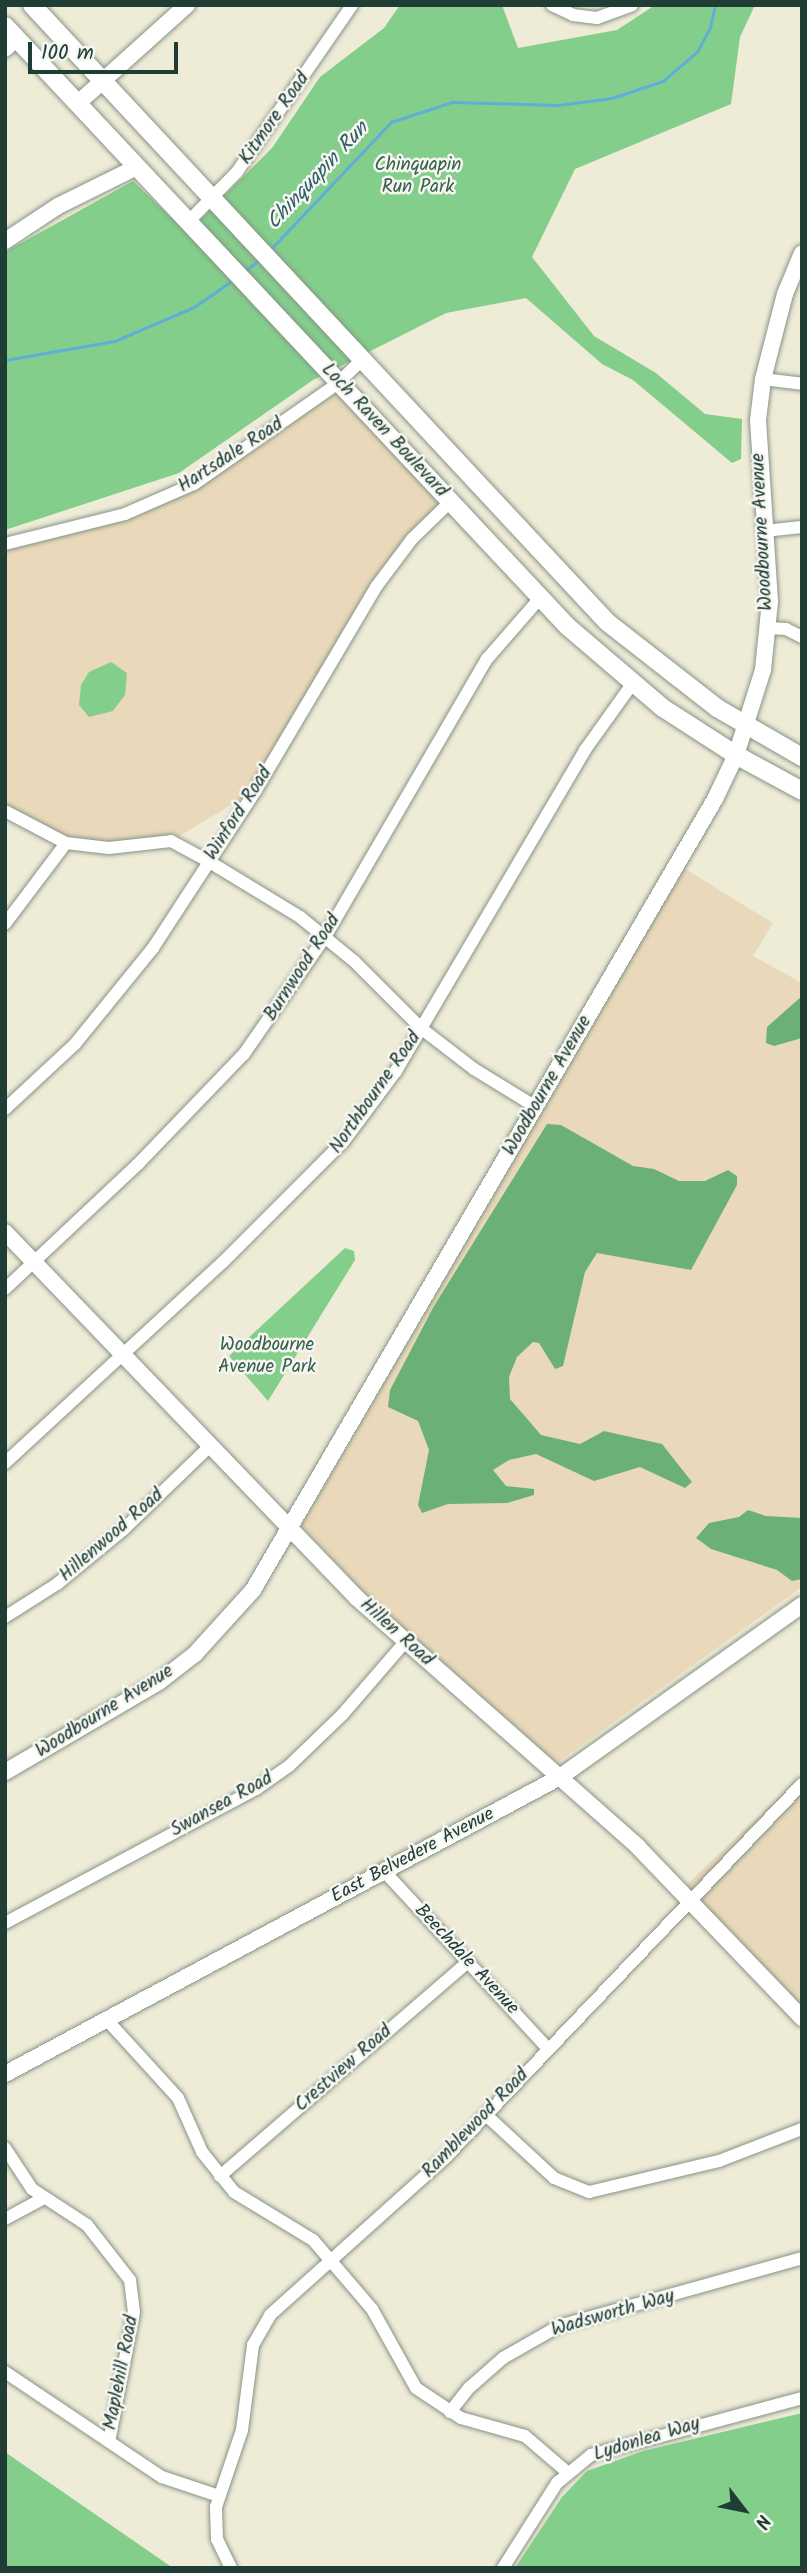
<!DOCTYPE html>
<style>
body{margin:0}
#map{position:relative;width:807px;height:2573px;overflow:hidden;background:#eeebd7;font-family:Kalam,sans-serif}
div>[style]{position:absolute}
.built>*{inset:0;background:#e9d9ba}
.green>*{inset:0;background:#84ce8b}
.forest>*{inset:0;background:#6bb177}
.stream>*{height:2.5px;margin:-1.25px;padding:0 1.25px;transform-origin:1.25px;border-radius:1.25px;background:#5faed9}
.roads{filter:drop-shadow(0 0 2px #869486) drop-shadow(0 0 2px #869486)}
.street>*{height:12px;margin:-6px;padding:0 6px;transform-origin:6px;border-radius:6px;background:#fff}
.secondary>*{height:16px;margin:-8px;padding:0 8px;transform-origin:8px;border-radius:8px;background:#fff}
.primary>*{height:18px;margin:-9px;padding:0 9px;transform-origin:9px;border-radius:9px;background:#fff}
span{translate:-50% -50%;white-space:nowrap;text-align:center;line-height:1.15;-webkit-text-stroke:5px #f6f6f2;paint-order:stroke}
.street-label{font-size:19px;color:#1f3d34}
.park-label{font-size:19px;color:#38614a}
.water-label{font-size:21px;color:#325f66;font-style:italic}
.frame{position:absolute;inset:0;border:7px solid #1f3d34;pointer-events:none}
.north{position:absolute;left:709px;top:2475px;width:70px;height:70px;-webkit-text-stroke:5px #f6f6f2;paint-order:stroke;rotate:122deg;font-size:19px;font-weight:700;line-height:28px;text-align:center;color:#1f3d34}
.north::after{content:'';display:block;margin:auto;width:24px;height:32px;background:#1f3d34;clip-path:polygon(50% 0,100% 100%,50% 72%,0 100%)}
.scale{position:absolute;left:28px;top:42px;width:150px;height:32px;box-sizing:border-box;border:4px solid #1f3d34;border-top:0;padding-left:9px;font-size:21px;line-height:24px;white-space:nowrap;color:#1f3d34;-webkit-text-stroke:5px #f6f6f2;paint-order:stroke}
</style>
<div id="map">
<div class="built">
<div style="clip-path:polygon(338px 383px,450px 502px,412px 539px,256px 790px,171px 841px,66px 843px,5px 811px,5px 544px,125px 514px,194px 484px)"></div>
<div style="clip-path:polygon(684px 868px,773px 923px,753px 956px,802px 983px,802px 1587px,557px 1763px,392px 1622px,301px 1526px)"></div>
<div style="clip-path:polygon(802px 1775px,802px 2026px,681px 1890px)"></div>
</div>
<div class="green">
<div style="clip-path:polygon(400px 5px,502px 5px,518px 48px,617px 30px,655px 5px,755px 5px,740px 37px,731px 104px,575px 169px,532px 257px,594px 336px,656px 373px,705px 414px,742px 419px,741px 459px,732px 463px,633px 380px,602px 364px,526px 298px,446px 313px,313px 380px,179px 473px,5px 530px,5px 252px,133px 181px,187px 233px,272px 148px,320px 77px,384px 28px)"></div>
<div style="clip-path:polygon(111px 662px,127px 673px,125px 695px,113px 711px,89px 717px,79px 705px,81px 685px,89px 672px)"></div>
<div style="clip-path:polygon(345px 1248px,354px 1251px,355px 1260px,268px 1401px,229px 1356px)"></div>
<div style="clip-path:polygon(802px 2413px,802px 2568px,515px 2568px,562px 2497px,587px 2471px,643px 2451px)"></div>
<div style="clip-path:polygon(5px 2452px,173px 2568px,5px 2568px)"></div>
</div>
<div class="forest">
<div style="clip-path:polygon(802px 996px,802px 1038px,774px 1046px,766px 1043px,767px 1027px)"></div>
<div style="clip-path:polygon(547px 1124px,561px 1125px,633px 1166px,654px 1169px,679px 1181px,705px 1181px,728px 1170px,737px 1176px,737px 1185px,691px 1270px,597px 1253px,585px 1272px,563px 1366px,555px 1369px,539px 1343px,533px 1342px,517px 1357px,509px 1377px,510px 1399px,541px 1435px,580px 1444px,604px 1431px,662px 1444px,692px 1482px,685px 1488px,640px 1467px,594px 1481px,536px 1454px,509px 1460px,493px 1470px,506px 1486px,534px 1489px,534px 1495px,507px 1503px,448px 1504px,422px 1513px,418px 1505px,429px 1450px,418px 1421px,388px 1407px,390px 1390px,434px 1306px)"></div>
<div style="clip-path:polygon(748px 1510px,766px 1516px,802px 1518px,802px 1579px,792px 1581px,777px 1570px,711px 1549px,696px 1538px,709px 1523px,739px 1517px)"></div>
</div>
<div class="stream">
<div style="left:270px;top:250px;width:176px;rotate:-46.6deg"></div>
<div style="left:391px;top:122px;width:64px;rotate:-18.2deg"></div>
<div style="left:452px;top:102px;width:106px;rotate:1.6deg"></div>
<div style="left:558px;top:105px;width:54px;rotate:-7.4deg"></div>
<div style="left:612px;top:98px;width:54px;rotate:-18.4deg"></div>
<div style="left:663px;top:81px;width:45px;rotate:-40.5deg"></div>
<div style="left:697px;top:52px;width:27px;rotate:-62deg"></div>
<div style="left:710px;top:28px;width:24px;rotate:-78deg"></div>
<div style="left:244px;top:272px;width:21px;rotate:-39deg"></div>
<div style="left:5px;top:360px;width:112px;rotate:-9.8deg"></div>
<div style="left:115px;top:341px;width:86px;rotate:-23.3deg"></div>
<div style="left:194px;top:307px;width:47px;rotate:-34.7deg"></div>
</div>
<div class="roads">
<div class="street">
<div style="left:552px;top:5px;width:23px;rotate:25deg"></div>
<div style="left:573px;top:15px;width:24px;rotate:7deg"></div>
<div style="left:597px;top:18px;width:37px;rotate:-20deg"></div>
<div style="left:187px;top:223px;width:71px;rotate:-45.6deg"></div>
<div style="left:237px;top:172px;width:203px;rotate:-55.4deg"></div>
<div style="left:763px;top:379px;width:39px;rotate:7deg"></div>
<div style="left:764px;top:531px;width:38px;rotate:-6deg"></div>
<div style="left:5px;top:544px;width:124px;rotate:-14deg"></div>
<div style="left:125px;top:514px;width:75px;rotate:-23.5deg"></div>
<div style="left:194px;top:484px;width:176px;rotate:-35deg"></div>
<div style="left:338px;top:383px;width:30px;rotate:-44deg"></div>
<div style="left:768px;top:628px;width:18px;rotate:3deg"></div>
<div style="left:786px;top:629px;width:18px;rotate:27deg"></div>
<div style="left:5px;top:811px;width:69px;rotate:27.7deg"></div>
<div style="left:66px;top:843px;width:43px;rotate:6.6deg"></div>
<div style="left:109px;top:848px;width:62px;rotate:-6.4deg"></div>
<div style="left:171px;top:841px;width:42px;rotate:28.4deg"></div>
<div style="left:208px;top:861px;width:108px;rotate:31.3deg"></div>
<div style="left:300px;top:917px;width:71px;rotate:39.3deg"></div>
<div style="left:355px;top:962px;width:95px;rotate:45deg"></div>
<div style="left:422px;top:1029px;width:66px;rotate:37.6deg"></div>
<div style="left:474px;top:1069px;width:73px;rotate:31.5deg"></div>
<div style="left:5px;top:924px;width:101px;rotate:-53deg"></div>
<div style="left:5px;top:1109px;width:96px;rotate:-42.9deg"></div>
<div style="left:75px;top:1044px;width:124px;rotate:-50.9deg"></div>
<div style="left:153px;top:948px;width:189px;rotate:-56.9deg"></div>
<div style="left:256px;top:790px;width:236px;rotate:-59.4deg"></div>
<div style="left:376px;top:587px;width:60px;rotate:-53.1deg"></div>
<div style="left:412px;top:539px;width:53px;rotate:-44.2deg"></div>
<div style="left:5px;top:1289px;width:183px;rotate:-43.2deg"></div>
<div style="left:138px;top:1164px;width:153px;rotate:-46.1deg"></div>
<div style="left:244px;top:1054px;width:142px;rotate:-55.3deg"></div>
<div style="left:325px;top:937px;width:322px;rotate:-59.8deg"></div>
<div style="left:487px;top:659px;width:81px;rotate:-49deg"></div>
<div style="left:5px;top:1463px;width:297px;rotate:-42.7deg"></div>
<div style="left:223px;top:1262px;width:170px;rotate:-45deg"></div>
<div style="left:343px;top:1142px;width:89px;rotate:-53.3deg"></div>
<div style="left:396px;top:1071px;width:373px;rotate:-59.5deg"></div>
<div style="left:585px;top:750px;width:81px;rotate:-54.5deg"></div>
<div style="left:5px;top:1617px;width:62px;rotate:-32.4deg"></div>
<div style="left:57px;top:1584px;width:87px;rotate:-39.4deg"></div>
<div style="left:124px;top:1529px;width:121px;rotate:-44deg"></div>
<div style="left:384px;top:1871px;width:242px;rotate:47.3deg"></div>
<div style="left:5px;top:1923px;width:285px;rotate:-28.1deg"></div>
<div style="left:256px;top:1789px;width:40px;rotate:-34.9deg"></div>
<div style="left:289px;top:1766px;width:74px;rotate:-43.9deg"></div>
<div style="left:342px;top:1715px;width:96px;rotate:-49.2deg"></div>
<div style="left:107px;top:2020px;width:105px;rotate:47.7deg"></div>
<div style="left:178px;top:2098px;width:59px;rotate:66deg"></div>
<div style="left:202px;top:2152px;width:51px;rotate:51.3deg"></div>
<div style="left:234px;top:2192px;width:92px;rotate:31.3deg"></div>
<div style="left:313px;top:2240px;width:91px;rotate:49.5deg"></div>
<div style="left:372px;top:2309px;width:90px;rotate:60.9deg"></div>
<div style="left:416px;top:2388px;width:54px;rotate:33.7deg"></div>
<div style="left:461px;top:2418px;width:66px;rotate:15.7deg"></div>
<div style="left:525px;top:2436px;width:55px;rotate:40.6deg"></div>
<div style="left:486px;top:2115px;width:93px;rotate:42.8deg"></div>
<div style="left:554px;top:2178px;width:38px;rotate:22deg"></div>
<div style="left:589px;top:2192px;width:134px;rotate:-13.4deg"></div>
<div style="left:719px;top:2161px;width:89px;rotate:-21.1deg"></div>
<div style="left:5px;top:2148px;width:49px;rotate:56.6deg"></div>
<div style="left:32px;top:2189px;width:66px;rotate:33.2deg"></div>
<div style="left:87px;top:2225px;width:70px;rotate:52deg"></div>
<div style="left:130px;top:2280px;width:32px;rotate:83deg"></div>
<div style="left:134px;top:2312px;width:132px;rotate:100.9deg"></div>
<div style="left:220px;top:2176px;width:328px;rotate:-40.8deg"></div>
<div style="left:5px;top:2219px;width:44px;rotate:-28.3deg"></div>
<div style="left:5px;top:2372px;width:189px;rotate:33.8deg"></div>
<div style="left:162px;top:2477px;width:60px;rotate:18.4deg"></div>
<div style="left:450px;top:2412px;width:31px;rotate:-52deg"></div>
<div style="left:469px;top:2388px;width:45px;rotate:-41.4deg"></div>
<div style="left:503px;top:2358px;width:64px;rotate:-29.7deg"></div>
<div style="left:559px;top:2326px;width:252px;rotate:-15.6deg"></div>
<div style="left:231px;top:2568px;width:32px;rotate:-116deg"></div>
<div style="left:217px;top:2539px;width:32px;rotate:-92deg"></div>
<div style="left:216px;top:2507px;width:81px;rotate:-71.3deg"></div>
<div style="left:242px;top:2430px;width:86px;rotate:-82.6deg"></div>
<div style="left:253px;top:2345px;width:34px;rotate:-60deg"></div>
<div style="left:270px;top:2315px;width:237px;rotate:-41.9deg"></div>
<div style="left:446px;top:2157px;width:516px;rotate:-46.34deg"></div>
<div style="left:503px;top:2568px;width:101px;rotate:-57.6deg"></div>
<div style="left:557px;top:2483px;width:44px;rotate:-39.5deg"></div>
<div style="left:591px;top:2455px;width:219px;rotate:-15.1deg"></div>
</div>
<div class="secondary">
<div style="left:5px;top:49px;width:16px;rotate:-43deg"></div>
<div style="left:77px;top:104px;width:148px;rotate:-42deg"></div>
<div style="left:5px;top:241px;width:64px;rotate:-33.4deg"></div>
<div style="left:58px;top:206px;width:86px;rotate:-26.3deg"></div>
<div style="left:5px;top:1232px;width:508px;rotate:46.12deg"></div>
<div style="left:357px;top:1598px;width:375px;rotate:41.5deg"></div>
<div style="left:638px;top:1847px;width:237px;rotate:46.2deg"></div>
<div style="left:5px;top:1772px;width:178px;rotate:-30.3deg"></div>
<div style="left:159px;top:1682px;width:46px;rotate:-37.9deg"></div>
<div style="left:195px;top:1654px;width:86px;rotate:-47.8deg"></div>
<div style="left:253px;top:1590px;width:916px;rotate:-59.71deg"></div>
<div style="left:715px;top:799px;width:49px;rotate:-64.5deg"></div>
<div style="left:736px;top:755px;width:89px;rotate:-72.4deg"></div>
<div style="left:763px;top:670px;width:69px;rotate:-84.2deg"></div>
<div style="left:770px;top:601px;width:181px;rotate:-93.8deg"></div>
<div style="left:758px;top:420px;width:41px;rotate:-83deg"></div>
<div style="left:763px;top:379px;width:88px;rotate:-75.5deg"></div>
<div style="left:785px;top:294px;width:44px;rotate:-67.5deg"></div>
<div style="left:5px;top:2074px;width:629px;rotate:-28.15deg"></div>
<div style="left:560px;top:1777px;width:297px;rotate:-35.4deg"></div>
</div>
<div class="primary">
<div style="left:32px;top:5px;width:843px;rotate:47.02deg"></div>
<div style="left:607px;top:622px;width:140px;rotate:38deg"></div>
<div style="left:717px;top:708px;width:98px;rotate:30deg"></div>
<div style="left:5px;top:26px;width:822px;rotate:46.87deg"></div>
<div style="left:567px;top:626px;width:126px;rotate:40.5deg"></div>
<div style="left:663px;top:708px;width:87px;rotate:32.8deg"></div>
<div style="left:736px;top:755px;width:75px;rotate:28.6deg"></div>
</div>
</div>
<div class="street-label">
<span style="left:275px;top:119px;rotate:-55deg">Kitmore Road</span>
<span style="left:384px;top:431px;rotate:47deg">Loch Raven Boulevard</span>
<span style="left:231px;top:456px;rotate:-33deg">Hartsdale Road</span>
<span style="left:763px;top:532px;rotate:-93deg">Woodbourne Avenue</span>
<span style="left:239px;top:814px;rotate:-57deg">Winford Road</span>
<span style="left:303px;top:968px;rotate:-57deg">Burnwood Road</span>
<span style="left:548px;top:1086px;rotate:-60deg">Woodbourne Avenue</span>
<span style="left:376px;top:1093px;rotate:-55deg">Northbourne Road</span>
<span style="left:112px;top:1536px;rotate:-41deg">Hillenwood Road</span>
<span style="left:396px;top:1633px;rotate:42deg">Hillen Road</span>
<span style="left:105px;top:1712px;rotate:-32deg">Woodbourne Avenue</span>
<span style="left:222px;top:1805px;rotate:-29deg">Swansea Road</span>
<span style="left:413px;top:1856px;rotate:-28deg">East Belvedere Avenue</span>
<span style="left:466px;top:1960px;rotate:47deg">Beechdale Avenue</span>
<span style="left:344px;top:2069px;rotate:-41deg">Crestview Road</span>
<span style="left:476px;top:2124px;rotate:-46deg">Ramblewood Road</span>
<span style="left:613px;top:2314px;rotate:-16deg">Wadsworth Way</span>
<span style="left:122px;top:2373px;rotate:-79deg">Maplehill Road</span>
<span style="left:647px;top:2440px;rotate:-17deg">Lydonlea Way</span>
</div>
<div class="park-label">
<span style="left:418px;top:177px">Chinquapin<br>Run Park</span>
<span style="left:267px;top:1357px">Woodbourne<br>Avenue Park</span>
</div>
<div class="water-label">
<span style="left:318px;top:176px;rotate:-47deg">Chinquapin Run</span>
</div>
<div class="frame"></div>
<div class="north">N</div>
<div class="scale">100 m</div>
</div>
